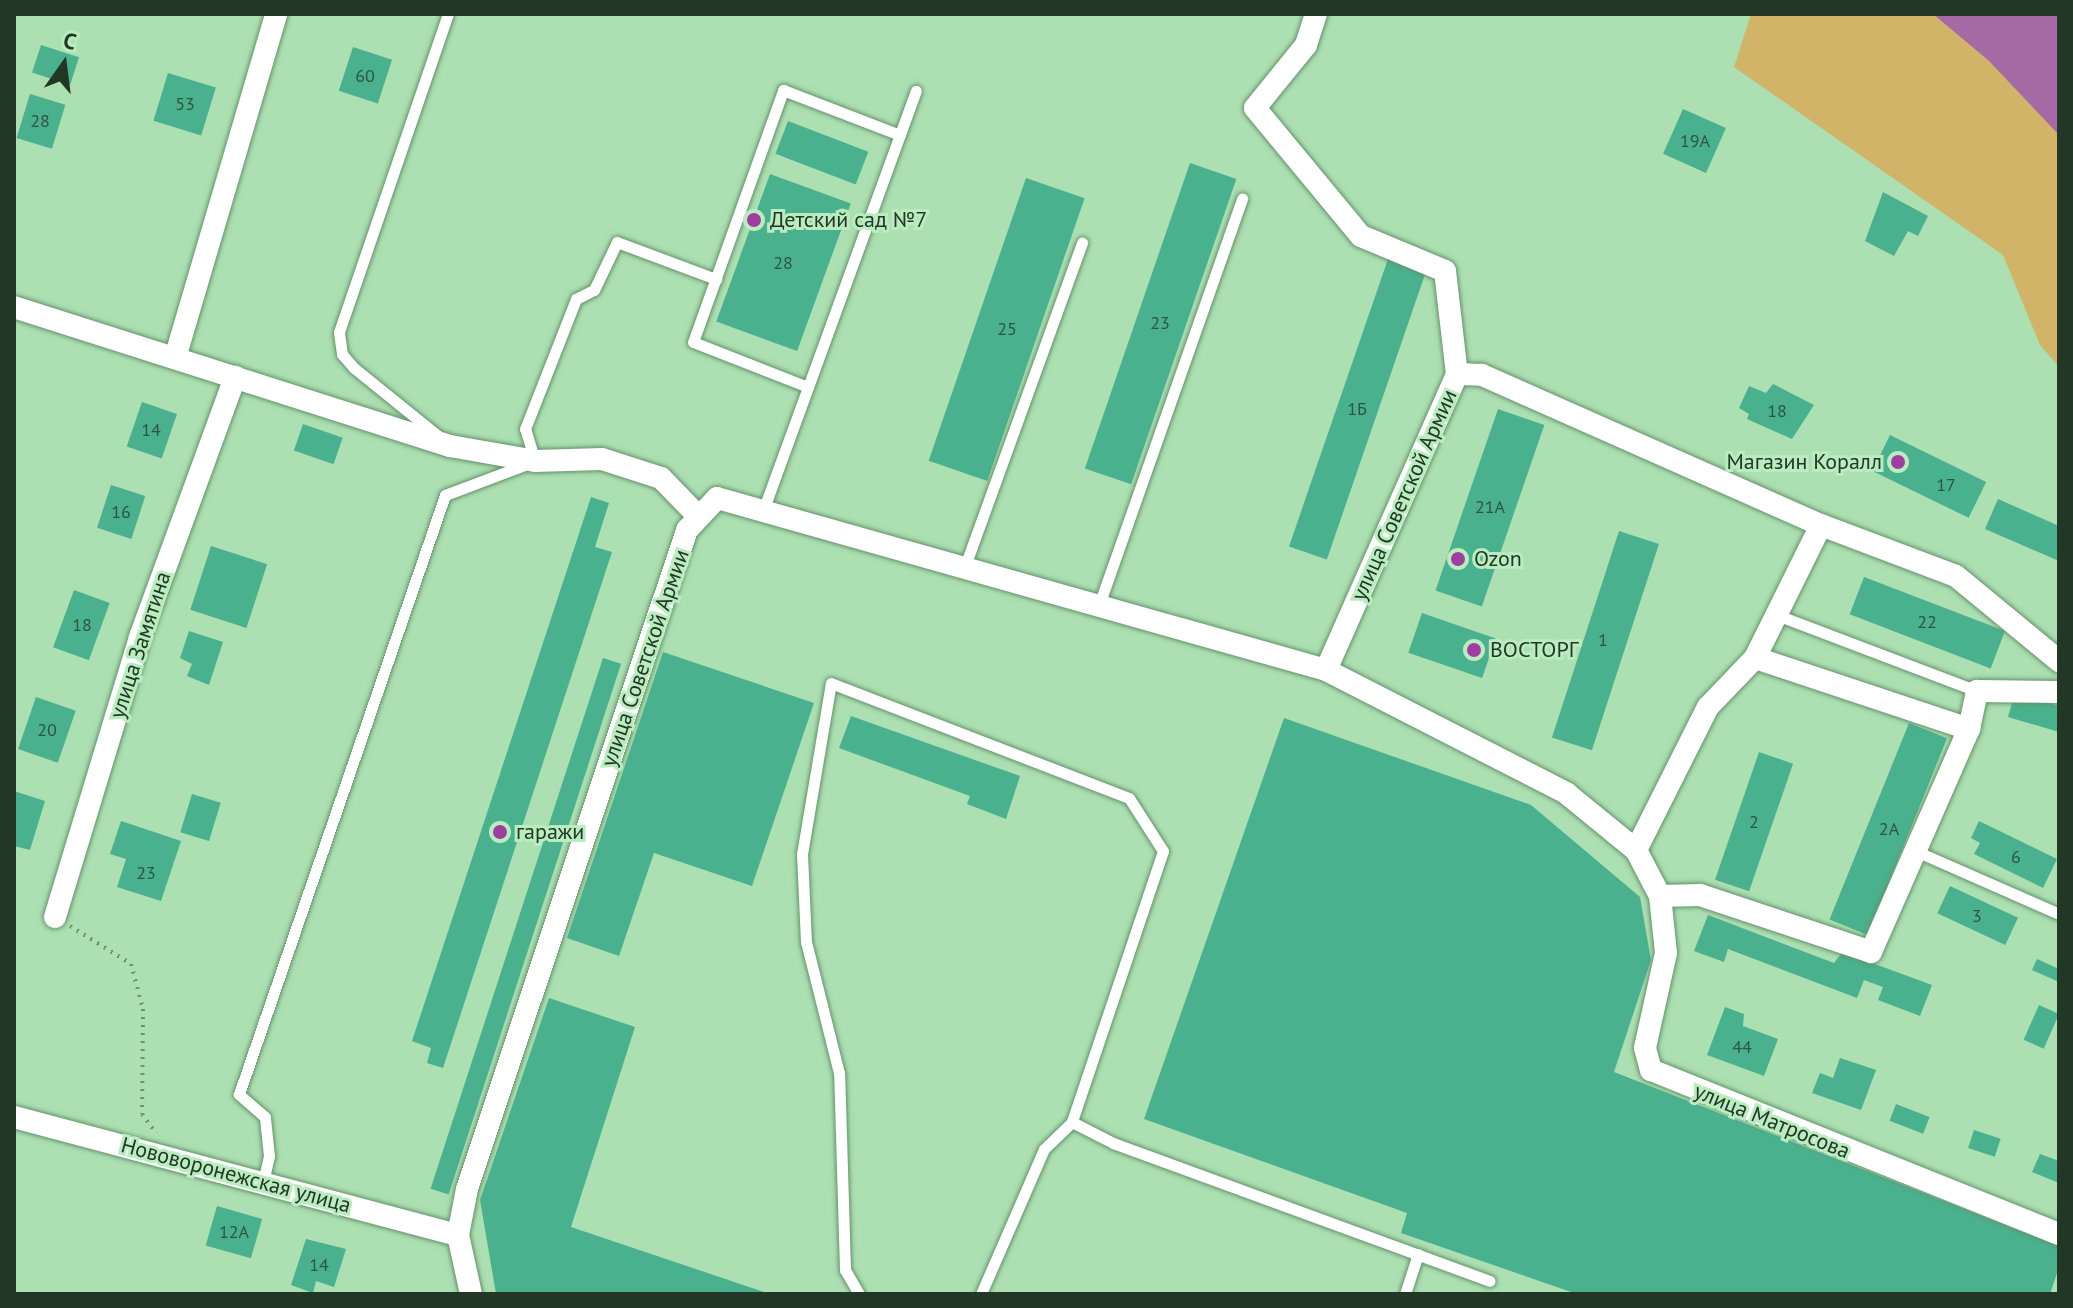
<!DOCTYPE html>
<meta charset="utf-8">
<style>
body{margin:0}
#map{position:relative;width:2073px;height:1308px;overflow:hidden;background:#acdfb2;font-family:"PT Sans",sans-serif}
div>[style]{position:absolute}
.green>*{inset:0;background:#d2b469}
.water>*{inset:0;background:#a569a3}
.building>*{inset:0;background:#4ab18e;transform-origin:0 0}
.path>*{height:4px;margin-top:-2px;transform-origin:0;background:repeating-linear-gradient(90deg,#6e9372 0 2px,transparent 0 8px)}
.roads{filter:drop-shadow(0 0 2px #639369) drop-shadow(0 0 2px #639369)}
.lane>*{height:11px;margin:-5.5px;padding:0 5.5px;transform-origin:5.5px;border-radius:5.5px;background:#fff}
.street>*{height:22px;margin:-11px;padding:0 11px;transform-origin:11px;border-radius:11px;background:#fff}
.dots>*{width:22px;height:22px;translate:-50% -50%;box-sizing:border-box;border:4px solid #b9ecbe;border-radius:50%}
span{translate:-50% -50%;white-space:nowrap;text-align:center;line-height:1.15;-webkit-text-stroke:6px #b9ecbe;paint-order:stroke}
.number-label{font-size:18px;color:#2d5640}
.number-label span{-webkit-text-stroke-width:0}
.poi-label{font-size:22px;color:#233726}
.left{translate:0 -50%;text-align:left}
.right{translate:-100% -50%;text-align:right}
.street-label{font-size:22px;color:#233726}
.frame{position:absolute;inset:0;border:16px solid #233726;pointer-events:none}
.north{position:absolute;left:24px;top:24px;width:80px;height:80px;-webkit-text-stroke:6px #b9ecbe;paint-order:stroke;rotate:14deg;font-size:22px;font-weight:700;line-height:32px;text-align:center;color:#233726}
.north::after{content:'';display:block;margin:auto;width:28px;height:36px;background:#233726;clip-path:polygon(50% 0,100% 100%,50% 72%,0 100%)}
</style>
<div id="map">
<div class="green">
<div style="clip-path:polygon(1751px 14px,1933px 14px,1989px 61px,2057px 131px,2059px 367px,2040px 345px,2003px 255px,1734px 67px)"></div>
</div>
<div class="water">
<div style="clip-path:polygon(1933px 14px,2059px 14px,2059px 135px,1989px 61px)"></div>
</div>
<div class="building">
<div style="left:41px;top:45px;width:40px;height:29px;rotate:18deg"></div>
<div style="left:353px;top:47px;width:41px;height:46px;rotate:18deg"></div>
<div style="left:168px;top:73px;width:50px;height:50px;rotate:17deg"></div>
<div style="left:30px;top:94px;width:37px;height:46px;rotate:17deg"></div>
<div style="left:1683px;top:109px;width:47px;height:49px;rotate:24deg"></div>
<div style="left:788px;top:121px;width:86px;height:35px;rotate:21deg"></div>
<div style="left:1190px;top:163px;width:49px;height:323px;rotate:19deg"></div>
<div style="left:770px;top:174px;width:86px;height:157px;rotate:20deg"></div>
<div style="left:1026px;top:178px;width:62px;height:299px;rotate:19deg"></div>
<div style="clip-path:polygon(1883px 192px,1928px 216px,1918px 236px,1908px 231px,1894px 256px,1865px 241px)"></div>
<div style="left:1388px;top:259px;width:40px;height:304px;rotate:19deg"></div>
<div style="clip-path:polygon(1773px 384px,1814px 405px,1792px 439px,1747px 419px,1749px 414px,1739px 408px,1749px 386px,1766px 393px)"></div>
<div style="left:142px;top:402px;width:37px;height:47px;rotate:19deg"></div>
<div style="left:1498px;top:409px;width:49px;height:192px;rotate:19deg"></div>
<div style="left:303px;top:424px;width:42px;height:28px;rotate:19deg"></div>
<div style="left:1890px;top:435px;width:107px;height:40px;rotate:26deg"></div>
<div style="left:111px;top:485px;width:36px;height:45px;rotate:18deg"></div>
<div style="clip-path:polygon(591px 497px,609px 503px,595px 547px,612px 552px,443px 1068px,427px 1063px,431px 1048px,412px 1041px)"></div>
<div style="clip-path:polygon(1998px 499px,2059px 526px,2059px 561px,1985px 529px)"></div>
<div style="left:1619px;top:531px;width:42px;height:217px;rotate:18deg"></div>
<div style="left:211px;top:546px;width:59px;height:67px;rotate:18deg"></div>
<div style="left:1864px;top:577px;width:151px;height:40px;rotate:21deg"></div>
<div style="left:74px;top:590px;width:38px;height:61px;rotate:20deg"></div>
<div style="left:1422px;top:613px;width:78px;height:42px;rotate:19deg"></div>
<div style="clip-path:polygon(189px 631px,223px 642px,209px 685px,187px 676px,192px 664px,180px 658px)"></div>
<div style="clip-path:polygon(663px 652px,814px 703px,752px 886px,654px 853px,619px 956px,567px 938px)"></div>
<div style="left:603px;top:658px;width:19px;height:558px;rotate:18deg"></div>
<div style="clip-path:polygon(2015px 693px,2059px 706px,2059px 732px,2008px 717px)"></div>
<div style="left:36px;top:697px;width:42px;height:55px;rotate:19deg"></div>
<div style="clip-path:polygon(851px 716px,1020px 776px,1006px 819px,967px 804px,970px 796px,839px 748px)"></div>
<div style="clip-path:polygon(1284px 718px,1531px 805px,1640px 897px,1651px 960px,1614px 1072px,2059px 1246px,2059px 1267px,2050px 1294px,1577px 1294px,1401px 1233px,1407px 1213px,1144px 1119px)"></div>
<div style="left:1909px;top:723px;width:41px;height:212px;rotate:22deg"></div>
<div style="left:1759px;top:752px;width:36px;height:135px;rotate:19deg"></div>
<div style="clip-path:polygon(14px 791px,45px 801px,30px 850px,14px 846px)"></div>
<div style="left:192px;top:794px;width:30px;height:40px;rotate:17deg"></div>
<div style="clip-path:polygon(121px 821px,181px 841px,161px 901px,117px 887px,126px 859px,110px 854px)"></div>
<div style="clip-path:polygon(1979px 821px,2057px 859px,2043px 888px,1974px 854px,1980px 843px,1971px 838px)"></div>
<div style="left:1950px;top:886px;width:75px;height:30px;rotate:25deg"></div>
<div style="clip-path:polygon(1708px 915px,1834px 963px,1841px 954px,1853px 956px,1932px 985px,1920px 1016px,1878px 1000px,1883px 987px,1864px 980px,1857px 998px,1728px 949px,1724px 962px,1694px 951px)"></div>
<div style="clip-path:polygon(2037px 959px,2059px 969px,2059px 982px,2032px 970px)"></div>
<div style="clip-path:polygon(549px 998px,635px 1027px,571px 1227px,770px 1294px,496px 1294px,480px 1200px)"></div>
<div style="left:2039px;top:1005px;width:22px;height:38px;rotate:24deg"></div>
<div style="clip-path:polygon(1725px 1007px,1744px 1014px,1743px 1026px,1778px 1039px,1764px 1076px,1707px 1055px)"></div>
<div style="clip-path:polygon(1840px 1058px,1876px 1070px,1861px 1110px,1812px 1093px,1820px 1073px,1833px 1078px)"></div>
<div style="left:1896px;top:1104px;width:36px;height:18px;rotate:21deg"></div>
<div style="left:1974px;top:1130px;width:28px;height:19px;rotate:18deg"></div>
<div style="clip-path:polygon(2040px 1154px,2059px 1161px,2059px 1183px,2032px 1172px)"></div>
<div style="left:217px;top:1206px;width:47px;height:41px;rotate:16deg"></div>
<div style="clip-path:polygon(306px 1239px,346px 1249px,334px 1287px,316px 1281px,313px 1293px,291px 1285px)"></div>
</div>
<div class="path">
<div style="left:70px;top:926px;width:72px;rotate:31.9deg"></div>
<div style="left:131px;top:964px;width:47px;rotate:75.1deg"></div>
<div style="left:143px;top:1009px;width:105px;rotate:90.5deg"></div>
<div style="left:142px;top:1114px;width:24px;rotate:54deg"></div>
</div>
<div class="roads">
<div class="lane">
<div style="left:808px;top:387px;width:123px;rotate:-158.6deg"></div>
<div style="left:693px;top:342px;width:268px;rotate:-70.3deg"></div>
<div style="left:783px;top:90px;width:125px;rotate:21deg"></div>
<div style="left:437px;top:435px;width:107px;rotate:-141.1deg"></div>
<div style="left:354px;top:368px;width:18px;rotate:-131deg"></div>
<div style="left:342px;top:354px;width:22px;rotate:-98deg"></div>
<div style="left:339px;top:332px;width:336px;rotate:-71.1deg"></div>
<div style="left:764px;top:508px;width:444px;rotate:-70deg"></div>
<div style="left:965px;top:566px;width:344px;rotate:-70.1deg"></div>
<div style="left:1099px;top:605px;width:431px;rotate:-70.6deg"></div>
<div style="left:1777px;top:615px;width:214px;rotate:20.8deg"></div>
<div style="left:1918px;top:852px;width:154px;rotate:23.7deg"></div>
<div style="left:1072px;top:1122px;width:46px;rotate:27.1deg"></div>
<div style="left:1113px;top:1143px;width:401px;rotate:20.1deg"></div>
<div style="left:263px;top:1182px;width:27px;rotate:-77deg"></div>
<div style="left:269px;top:1156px;width:39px;rotate:-96deg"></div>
<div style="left:265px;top:1117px;width:35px;rotate:-139deg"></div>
<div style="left:239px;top:1094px;width:633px;rotate:-71.02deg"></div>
<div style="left:445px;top:495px;width:96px;rotate:-20.7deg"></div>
<div style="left:535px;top:461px;width:34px;rotate:-107deg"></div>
<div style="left:525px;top:429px;width:140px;rotate:-68.6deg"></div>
<div style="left:576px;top:299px;width:20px;rotate:-27deg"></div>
<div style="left:594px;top:290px;width:53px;rotate:-64.4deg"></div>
<div style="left:617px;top:242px;width:106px;rotate:20.5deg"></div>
<div style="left:859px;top:1294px;width:28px;rotate:-120deg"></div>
<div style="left:845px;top:1270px;width:197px;rotate:-91.7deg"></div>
<div style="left:839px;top:1073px;width:135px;rotate:-104.1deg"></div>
<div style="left:806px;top:942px;width:88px;rotate:-92.6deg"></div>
<div style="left:802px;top:854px;width:173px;rotate:-80.4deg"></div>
<div style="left:831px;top:683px;width:319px;rotate:21.1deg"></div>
<div style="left:1129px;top:798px;width:63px;rotate:57.3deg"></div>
<div style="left:1163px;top:851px;width:286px;rotate:108.6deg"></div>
<div style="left:1072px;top:1122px;width:39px;rotate:136deg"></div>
<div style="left:1044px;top:1149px;width:158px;rotate:113.5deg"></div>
<div style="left:1405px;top:1294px;width:42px;rotate:-72deg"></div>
</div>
<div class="street">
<div style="left:1316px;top:14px;width:33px;rotate:108deg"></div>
<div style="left:1306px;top:45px;width:81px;rotate:129deg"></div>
<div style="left:1255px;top:108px;width:166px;rotate:50.4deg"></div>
<div style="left:1361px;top:236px;width:91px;rotate:22.6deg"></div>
<div style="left:1445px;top:271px;width:104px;rotate:83.4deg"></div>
<div style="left:14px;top:307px;width:458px;rotate:17.7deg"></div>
<div style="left:450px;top:446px;width:86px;rotate:10deg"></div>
<div style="left:535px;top:461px;width:67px;rotate:-1.7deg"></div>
<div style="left:602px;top:459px;width:62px;rotate:17.9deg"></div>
<div style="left:661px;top:478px;width:54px;rotate:45.7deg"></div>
<div style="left:175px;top:358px;width:359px;rotate:-73.6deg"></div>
<div style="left:1326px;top:670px;width:324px;rotate:-66.1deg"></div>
<div style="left:1457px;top:374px;width:25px;rotate:2deg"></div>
<div style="left:1482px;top:375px;width:371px;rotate:23.9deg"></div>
<div style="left:1969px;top:729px;width:39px;rotate:-78deg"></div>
<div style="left:1977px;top:691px;width:82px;rotate:0.7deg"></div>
<div style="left:1636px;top:850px;width:160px;rotate:-63.3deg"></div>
<div style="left:1708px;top:707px;width:68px;rotate:-46.2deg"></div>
<div style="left:1755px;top:658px;width:148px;rotate:-63.6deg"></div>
<div style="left:1821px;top:525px;width:144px;rotate:20.7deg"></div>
<div style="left:1956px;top:576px;width:134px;rotate:39.5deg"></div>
<div style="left:1660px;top:896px;width:57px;rotate:84deg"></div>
<div style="left:1666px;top:953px;width:97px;rotate:102.5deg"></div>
<div style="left:1645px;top:1048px;width:23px;rotate:75deg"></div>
<div style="left:1651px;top:1070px;width:440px;rotate:21.9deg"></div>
<div style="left:55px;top:917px;width:293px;rotate:-73.1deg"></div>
<div style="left:140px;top:637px;width:277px;rotate:-69.9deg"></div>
<div style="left:14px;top:1117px;width:459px;rotate:14.9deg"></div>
<div style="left:471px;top:1294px;width:60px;rotate:-102.4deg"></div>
<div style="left:458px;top:1235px;width:47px;rotate:-78.9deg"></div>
<div style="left:467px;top:1189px;width:695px;rotate:-71.54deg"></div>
<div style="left:687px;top:530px;width:44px;rotate:-46.8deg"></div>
<div style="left:717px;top:498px;width:633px;rotate:15.77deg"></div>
<div style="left:1326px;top:670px;width:270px;rotate:27.1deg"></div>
<div style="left:1566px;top:793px;width:90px;rotate:39.2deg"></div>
<div style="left:1636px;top:850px;width:52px;rotate:62.4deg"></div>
<div style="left:1660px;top:896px;width:40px;rotate:-1.4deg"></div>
<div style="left:1700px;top:895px;width:180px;rotate:18.4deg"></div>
<div style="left:1871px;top:952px;width:244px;rotate:-66.3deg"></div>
<div style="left:1969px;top:729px;width:225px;rotate:-161.6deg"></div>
</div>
</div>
<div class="dots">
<div style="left:754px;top:220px;background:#a13ca1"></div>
<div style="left:1898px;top:462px;background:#a13ca1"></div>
<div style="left:1458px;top:559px;background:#a13ca1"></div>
<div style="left:1474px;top:650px;background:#a13ca1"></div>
<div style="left:500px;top:832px;background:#a13ca1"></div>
</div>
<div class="number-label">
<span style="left:365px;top:76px">60</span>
<span style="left:185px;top:104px">53</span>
<span style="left:40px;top:121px">28</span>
<span style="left:1695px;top:141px">19А</span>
<span style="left:783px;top:263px">28</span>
<span style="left:1160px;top:323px">23</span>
<span style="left:1007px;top:329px">25</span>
<span style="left:1357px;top:409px">1Б</span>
<span style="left:1777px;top:411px">18</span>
<span style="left:151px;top:430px">14</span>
<span style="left:1946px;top:485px">17</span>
<span style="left:1490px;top:507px">21А</span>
<span style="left:121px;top:512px">16</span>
<span style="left:1927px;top:622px">22</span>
<span style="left:82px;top:625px">18</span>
<span style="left:1603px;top:640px">1</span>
<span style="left:47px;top:730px">20</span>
<span style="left:1754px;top:822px">2</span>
<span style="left:1889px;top:829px">2А</span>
<span style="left:2016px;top:857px">6</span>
<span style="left:146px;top:873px">23</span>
<span style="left:1977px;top:916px">3</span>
<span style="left:1742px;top:1047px">44</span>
<span style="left:234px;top:1232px">12А</span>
<span style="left:319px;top:1265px">14</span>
</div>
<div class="poi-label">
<span class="left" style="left:770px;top:220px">Детский сад №7</span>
<span class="right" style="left:1882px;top:462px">Магазин Коралл</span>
<span class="left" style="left:1474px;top:559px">Ozon</span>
<span class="left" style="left:1490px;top:650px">ВОСТОРГ</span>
<span class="left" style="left:516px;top:832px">гаражи</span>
</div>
<div class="street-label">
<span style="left:1404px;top:495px;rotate:-66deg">улица Советской Армии</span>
<span style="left:140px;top:645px;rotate:-72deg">улица Замятина</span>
<span style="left:645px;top:658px;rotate:-71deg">улица Советской Армии</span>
<span style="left:1772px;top:1121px;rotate:22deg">улица Матросова</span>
<span style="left:236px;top:1175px;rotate:15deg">Нововоронежская улица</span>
</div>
<div class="frame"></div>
<div class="north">С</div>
</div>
